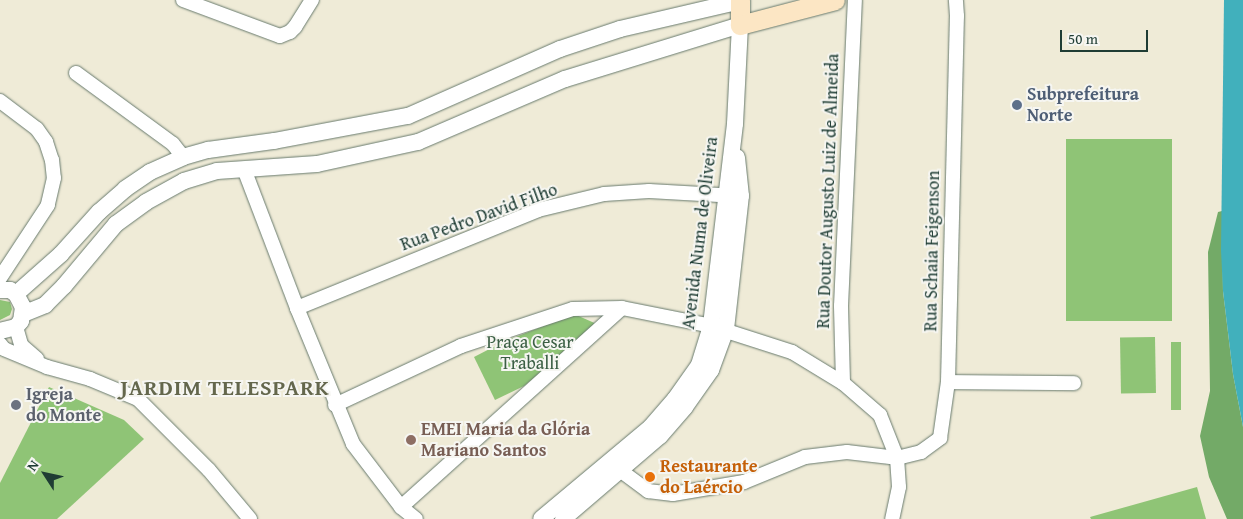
<!DOCTYPE html>
<meta charset="utf-8">
<style>
body{margin:0}
#map{position:relative;width:1243px;height:519px;overflow:hidden;background:#efebd7;font-family:"Gentium Book Plus",serif}
div>[style]{position:absolute}
.green>*{inset:0;background:#8fc476;transform-origin:0 0}
.forest>*{inset:0;background:#73aa67}
.water>*{inset:0;background:#41b0bc}
.roads{filter:drop-shadow(0 0 1px #687a6d) drop-shadow(0 0 1px #687a6d)}
.minor>*{height:14px;margin:-7px;padding:0 7px;transform-origin:7px;border-radius:7px;background:#fff}
.tertiary>*{height:16px;margin:-8px;padding:0 8px;transform-origin:8px;border-radius:8px;background:#fff}
.secondary>*{height:19px;margin:-9.5px;padding:0 9.5px;transform-origin:9.5px;border-radius:9.5px;background:#fce6c4}
.dots>*{width:14px;height:14px;translate:-50% -50%;box-sizing:border-box;border:2px solid #f6f6f2;border-radius:50%}
span{translate:-50% -50%;white-space:nowrap;text-align:center;line-height:1.15;-webkit-text-stroke:4px #f6f6f2;paint-order:stroke}
.service-label{font-size:18px;color:#4e5e75;font-weight:700}
.left{translate:0 -50%;text-align:left}
.street-label{font-size:18px;color:#1f3d34}
.park-label{font-size:18px;color:#3b5f44}
.worship-label{font-size:18px;color:#5b616d;font-weight:700}
.education-label{font-size:18px;color:#785e54;font-weight:700}
.food-label{font-size:18px;color:#c56008;font-weight:700}
.district-label{font-size:22px;color:#64674c;font-weight:700;letter-spacing:1px}
.north{position:absolute;left:20px;top:449px;width:50px;height:50px;-webkit-text-stroke:4px #f6f6f2;paint-order:stroke;rotate:305deg;font-size:14px;font-weight:700;line-height:20px;text-align:center;color:#1f3d34}
.north::after{content:'';display:block;margin:auto;width:18px;height:22px;background:#1f3d34;clip-path:polygon(50% 0,100% 100%,50% 72%,0 100%)}
.scale{position:absolute;left:1060px;top:30px;width:88px;height:22px;box-sizing:border-box;border:2px solid #1f3d34;border-top:0;padding-left:6px;font-size:15px;line-height:18px;white-space:nowrap;color:#1f3d34;-webkit-text-stroke:4px #f6f6f2;paint-order:stroke}
</style>
<div id="map">
<div class="green">
<div style="left:1066px;top:139px;width:106px;height:182px"></div>
<div style="clip-path:polygon(0 300px,10px 302px,12px 309px,10px 315px,0 320px)"></div>
<div style="clip-path:polygon(574px 314px,599px 325px,524px 386px,495px 400px,474px 357px,503px 342px)"></div>
<div style="left:1155px;top:337px;width:56px;height:35px;rotate:89deg"></div>
<div style="left:1171px;top:342px;width:10px;height:68px"></div>
<div style="clip-path:polygon(49px 387px,124px 420px,144px 439px,57px 519px,0 519px,0 483px)"></div>
<div style="clip-path:polygon(1197px 487px,1206px 519px,1091px 519px,1090px 517px)"></div>
</div>
<div class="forest">
<div style="clip-path:polygon(1222px 211px,1223px 291px,1233px 374px,1243px 427px,1243px 519px,1227px 519px,1209px 477px,1200px 436px,1210px 391px,1208px 252px,1218px 212px)"></div>
</div>
<div class="water">
<div style="clip-path:polygon(1224px 0,1243px 0,1243px 427px,1233px 374px,1223px 291px,1221px 250px)"></div>
</div>
<div class="roads">
<div class="minor">
<div style="left:183px;top:0;width:103px;rotate:20.4deg"></div>
<div style="left:280px;top:36px;width:11px;rotate:-22deg"></div>
<div style="left:290px;top:32px;width:7px;rotate:-45deg"></div>
<div style="left:295px;top:27px;width:32px;rotate:-58deg"></div>
<div style="left:76px;top:73px;width:120px;rotate:36.2deg"></div>
<div style="left:173px;top:144px;width:16px;rotate:52deg"></div>
<div style="left:0;top:101px;width:46px;rotate:37.1deg"></div>
<div style="left:37px;top:129px;width:16px;rotate:55deg"></div>
<div style="left:46px;top:142px;width:19px;rotate:72deg"></div>
<div style="left:52px;top:160px;width:18px;rotate:84deg"></div>
<div style="left:54px;top:178px;width:28px;rotate:103deg"></div>
<div style="left:48px;top:205px;width:87px;rotate:123.3deg"></div>
<div style="left:244px;top:169px;width:149px;rotate:69.1deg"></div>
<div style="left:297px;top:308px;width:147px;rotate:67.6deg"></div>
<div style="left:353px;top:444px;width:79px;rotate:52.7deg"></div>
<div style="left:401px;top:507px;width:19px;rotate:39deg"></div>
<div style="left:297px;top:308px;width:260px;rotate:-22.1deg"></div>
<div style="left:538px;top:210px;width:68px;rotate:-13.6deg"></div>
<div style="left:604px;top:194px;width:45px;rotate:-3.8deg"></div>
<div style="left:649px;top:191px;width:88px;rotate:3.3deg"></div>
<div style="left:16px;top:327px;width:19px;rotate:74deg"></div>
<div style="left:21px;top:345px;width:21px;rotate:41deg"></div>
<div style="left:0;top:344px;width:6px;rotate:51deg"></div>
<div style="left:4px;top:349px;width:47px;rotate:22.7deg"></div>
<div style="left:47px;top:367px;width:45px;rotate:15.6deg"></div>
<div style="left:90px;top:379px;width:52px;rotate:22.6deg"></div>
<div style="left:138px;top:399px;width:100px;rotate:45deg"></div>
<div style="left:209px;top:470px;width:64px;rotate:50.1deg"></div>
<div style="left:948px;top:382px;width:126px;rotate:0.5deg"></div>
<div style="left:843px;top:383px;width:77px;rotate:-91.5deg"></div>
<div style="left:841px;top:306px;width:306px;rotate:-87.4deg"></div>
<div style="left:335px;top:405px;width:139px;rotate:-25.1deg"></div>
<div style="left:461px;top:346px;width:118px;rotate:-18.3deg"></div>
<div style="left:573px;top:309px;width:49px;rotate:-1.2deg"></div>
<div style="left:622px;top:308px;width:91px;rotate:11.4deg"></div>
<div style="left:711px;top:326px;width:85px;rotate:17.8deg"></div>
<div style="left:792px;top:352px;width:60px;rotate:31.3deg"></div>
<div style="left:843px;top:383px;width:49px;rotate:40.9deg"></div>
<div style="left:880px;top:415px;width:46px;rotate:68.4deg"></div>
<div style="left:897px;top:458px;width:29px;rotate:86deg"></div>
<div style="left:899px;top:487px;width:33px;rotate:102deg"></div>
<div style="left:613px;top:465px;width:44px;rotate:36.6deg"></div>
<div style="left:648px;top:491px;width:25px;rotate:7deg"></div>
<div style="left:673px;top:494px;width:72px;rotate:-9.6deg"></div>
<div style="left:744px;top:482px;width:66px;rotate:-22.3deg"></div>
<div style="left:805px;top:457px;width:42px;rotate:-6.8deg"></div>
<div style="left:847px;top:452px;width:50px;rotate:6.8deg"></div>
<div style="left:897px;top:458px;width:25px;rotate:-14deg"></div>
<div style="left:921px;top:452px;width:24px;rotate:-36deg"></div>
<div style="left:940px;top:438px;width:57px;rotate:-81.9deg"></div>
<div style="left:948px;top:382px;width:366px;rotate:-88.6deg"></div>
<div style="left:957px;top:16px;width:16px;rotate:-94deg"></div>
<div style="left:401px;top:507px;width:297px;rotate:-42deg"></div>
</div>
<div class="tertiary">
<div style="left:0;top:290px;width:10px"></div>
<div style="left:10px;top:290px;width:7px;rotate:34deg"></div>
<div style="left:16px;top:294px;width:15px;rotate:62deg"></div>
<div style="left:23px;top:307px;width:14px;rotate:98deg"></div>
<div style="left:21px;top:321px;width:8px;rotate:130deg"></div>
<div style="left:16px;top:327px;width:16px;rotate:166deg"></div>
<div style="left:16px;top:294px;width:60px;rotate:-41.6deg"></div>
<div style="left:61px;top:254px;width:57px;rotate:-47.9deg"></div>
<div style="left:99px;top:212px;width:35px;rotate:-41deg"></div>
<div style="left:125px;top:189px;width:30px;rotate:-34deg"></div>
<div style="left:150px;top:172px;width:36px;rotate:-24deg"></div>
<div style="left:183px;top:157px;width:26px;rotate:-16deg"></div>
<div style="left:208px;top:150px;width:67px;rotate:-7.8deg"></div>
<div style="left:274px;top:141px;width:136px;rotate:-10.6deg"></div>
<div style="left:408px;top:116px;width:166px;rotate:-23.8deg"></div>
<div style="left:560px;top:49px;width:63px;rotate:-18.4deg"></div>
<div style="left:620px;top:29px;width:123px;rotate:-13.1deg"></div>
<div style="left:23px;top:314px;width:24px;rotate:-22deg"></div>
<div style="left:45px;top:305px;width:27px;rotate:-45deg"></div>
<div style="left:64px;top:286px;width:81px;rotate:-50deg"></div>
<div style="left:116px;top:224px;width:37px;rotate:-36deg"></div>
<div style="left:146px;top:202px;width:43px;rotate:-28.9deg"></div>
<div style="left:184px;top:181px;width:34px;rotate:-17deg"></div>
<div style="left:217px;top:171px;width:100px;rotate:-4deg"></div>
<div style="left:317px;top:164px;width:103px;rotate:-12.3deg"></div>
<div style="left:418px;top:142px;width:160px;rotate:-23.2deg"></div>
<div style="left:565px;top:79px;width:183px;rotate:-17.1deg"></div>
<div style="left:740px;top:25px;width:99px;rotate:92.9deg"></div>
<div style="left:735px;top:124px;width:203px;rotate:96.8deg"></div>
<div style="left:711px;top:326px;width:41px;rotate:107.1deg"></div>
<div style="left:699px;top:365px;width:42px;rotate:125.2deg"></div>
<div style="left:675px;top:399px;width:37px;rotate:131deg"></div>
<div style="left:651px;top:427px;width:143px;rotate:140.1deg"></div>
<div style="left:563px;top:519px;width:128px;rotate:-40.6deg"></div>
<div style="left:660px;top:436px;width:38px;rotate:-49deg"></div>
<div style="left:685px;top:407px;width:45px;rotate:-54.9deg"></div>
<div style="left:711px;top:370px;width:44px;rotate:-69.9deg"></div>
<div style="left:726px;top:329px;width:134px;rotate:-83.6deg"></div>
<div style="left:741px;top:196px;width:39px;rotate:-96deg"></div>
</div>
<div class="secondary">
<div style="left:740px;top:0;width:25px;rotate:90deg"></div>
<div style="left:740px;top:25px;width:98px;rotate:-14.7deg"></div>
</div>
</div>
<div class="dots">
<div style="left:1017px;top:105px;background:#5c6f8a"></div>
<div style="left:16px;top:405px;background:#6b7280"></div>
<div style="left:411px;top:440px;background:#8d6e63"></div>
<div style="left:650px;top:477px;background:#e8710a"></div>
</div>
<div class="service-label">
<span class="left" style="left:1027px;top:105px">Subprefeitura<br>Norte</span>
</div>
<div class="street-label">
<span style="left:828px;top:191px;rotate:-88deg">Rua Doutor Augusto Luiz de Almeida</span>
<span style="left:479px;top:217px;rotate:-20deg">Rua Pedro David Filho</span>
<span style="left:700px;top:233px;rotate:-83deg">Avenida Numa de Oliveira</span>
<span style="left:932px;top:251px;rotate:-89deg">Rua Schaia Feigenson</span>
</div>
<div class="park-label">
<span style="left:530px;top:353px">Praça Cesar<br>Traballi</span>
</div>
<div class="worship-label">
<span class="left" style="left:26px;top:405px">Igreja<br>do Monte</span>
</div>
<div class="education-label">
<span class="left" style="left:421px;top:440px">EMEI Maria da Glória<br>Mariano Santos</span>
</div>
<div class="food-label">
<span class="left" style="left:660px;top:477px">Restaurante<br>do Laércio</span>
</div>
<div class="district-label">
<span style="left:225px;top:388px">JARDIM TELESPARK</span>
</div>
<div class="north">N</div>
<div class="scale">50 m</div>
</div>
